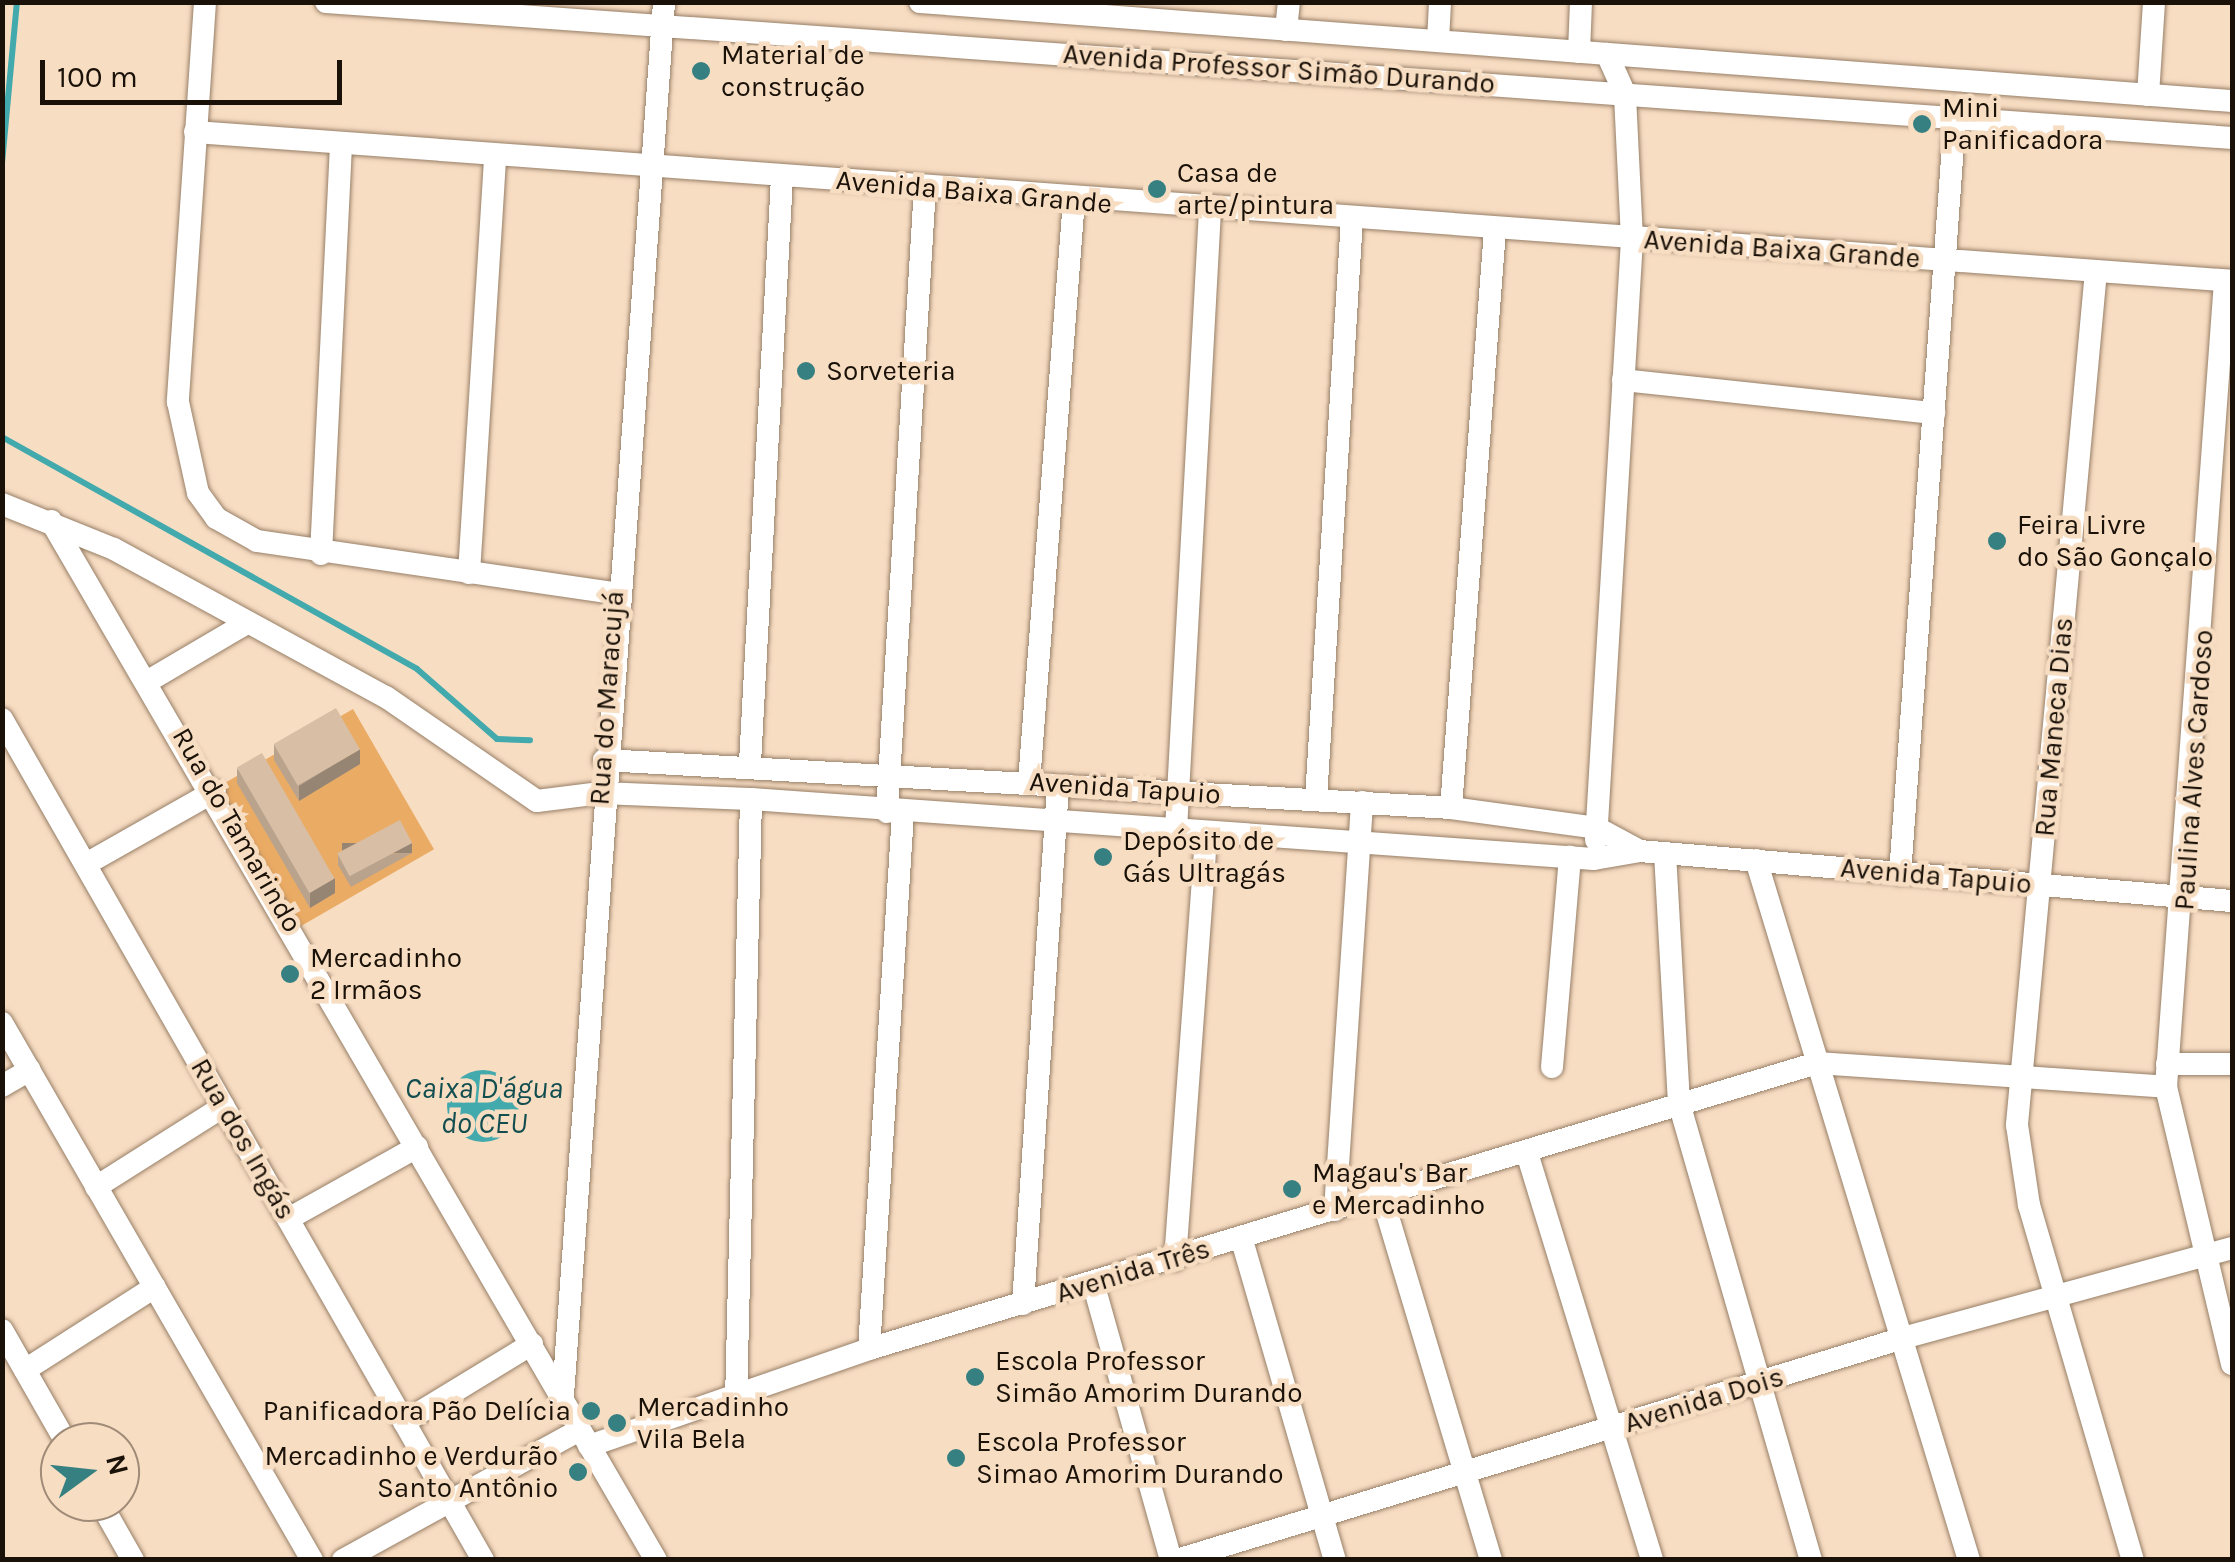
<!DOCTYPE html>
<meta charset="utf-8">
<style>
body{margin:0}
#map{position:relative;width:2235px;height:1562px;overflow:hidden;background:#f7ddc2;font-family:Karla,sans-serif}
div>[style]{position:absolute}
.green>*{inset:0;background:#eaab64;transform-origin:0 0}
.water>*{inset:0;background:#42a9ac}
.round{border-radius:50%}
.stream>*{height:6px;margin:-3px;padding:0 3px;transform-origin:3px;border-radius:3px;background:#42a9ac}
.roads{filter:drop-shadow(0 0 2px #977f67) drop-shadow(0 0 2px #977f67)}
.minor>*{height:22px;margin:-11px;padding:0 11px;transform-origin:11px;border-radius:11px;background:#fff}
.wall>*{inset:0;background:#baa38d}
.shaded-wall>*{inset:0;background:#978573;transform-origin:0 0}
.building>*{inset:0;background:#d8bea4;transform-origin:0 0}
.dots>*{width:28px;height:28px;translate:-50% -50%;box-sizing:border-box;border:5px solid #f7ddc2;border-radius:50%}
span{translate:-50% -50%;white-space:nowrap;text-align:center;line-height:1.15;-webkit-text-stroke:9px #f7ddc2;paint-order:stroke}
.poi-label{font-size:28px;color:#1a1108}
.left{translate:0 -50%;text-align:left}
.right{translate:-100% -50%;text-align:right}
.street-label{font-size:28px;color:#1a1108}
.water-label{font-size:30px;color:#124e4f;font-style:italic}
.frame{position:absolute;inset:0;border:5px solid #1a1108;pointer-events:none}
.north{position:absolute;left:40px;top:1422px;width:100px;height:100px;box-sizing:border-box;background:#f7ddc2;border:2px solid #9f8b78;border-radius:50%;rotate:75deg;font-size:28px;font-weight:700;line-height:40px;text-align:center;color:#1a1108}
.north::after{content:'';display:block;margin:auto;width:35px;height:45px;background:#378082;clip-path:polygon(50% 0,100% 100%,50% 72%,0 100%)}
.scale{position:absolute;left:40px;top:60px;width:302px;height:45px;box-sizing:border-box;border:5px solid #1a1108;border-top:0;padding-left:12px;font-size:30px;line-height:35px;white-space:nowrap;color:#1a1108;-webkit-text-stroke:8px #f7ddc2;paint-order:stroke}
</style>
<div id="map">
<div class="green">
<div style="left:353px;top:709px;width:162px;height:155px;rotate:60deg"></div>
</div>
<div class="water">
<div class="round" style="left:447px;top:1070px;width:72px;height:72px"></div>
</div>
<div class="stream">
<div style="left:2px;top:163px;width:162px;rotate:-84.7deg"></div>
<div style="left:2px;top:437px;width:475px;rotate:29.2deg"></div>
<div style="left:417px;top:669px;width:106px;rotate:41.2deg"></div>
<div style="left:497px;top:739px;width:33px;rotate:2deg"></div>
</div>
<div class="roads">
<div class="minor">
<div style="left:205px;top:2px;width:401px;rotate:93.9deg"></div>
<div style="left:178px;top:402px;width:93px;rotate:77.6deg"></div>
<div style="left:198px;top:493px;width:31px;rotate:54deg"></div>
<div style="left:216px;top:518px;width:47px;rotate:29.3deg"></div>
<div style="left:257px;top:541px;width:362px;rotate:8.3deg"></div>
<div style="left:326px;top:2px;width:1911px;rotate:4.08deg"></div>
<div style="left:920px;top:2px;width:1316px;rotate:4.32deg"></div>
<div style="left:1286px;top:30px;width:28px;rotate:-84deg"></div>
<div style="left:1438px;top:41px;width:39px;rotate:-87deg"></div>
<div style="left:1579px;top:52px;width:50px;rotate:-87.7deg"></div>
<div style="left:2148px;top:95px;width:93px;rotate:-86.3deg"></div>
<div style="left:195px;top:132px;width:2042px;rotate:4.18deg"></div>
<div style="left:2096px;top:271px;width:858px;rotate:95.29deg"></div>
<div style="left:2017px;top:1125px;width:81px;rotate:81.5deg"></div>
<div style="left:2029px;top:1205px;width:370px;rotate:73.7deg"></div>
<div style="left:2225px;top:281px;width:808px;rotate:94.19deg"></div>
<div style="left:2166px;top:1087px;width:285px;rotate:76.6deg"></div>
<div style="left:1623px;top:380px;width:313px;rotate:6.1deg"></div>
<div style="left:2px;top:504px;width:121px;rotate:21.9deg"></div>
<div style="left:114px;top:549px;width:310px;rotate:28.6deg"></div>
<div style="left:386px;top:697px;width:183px;rotate:34.6deg"></div>
<div style="left:537px;top:801px;width:64px;rotate:-7.2deg"></div>
<div style="left:600px;top:793px;width:151px;rotate:2.3deg"></div>
<div style="left:751px;top:799px;width:845px;rotate:4.07deg"></div>
<div style="left:1594px;top:859px;width:47px;rotate:-9.9deg"></div>
<div style="left:1640px;top:851px;width:594px;rotate:4.83deg"></div>
<div style="left:51px;top:521px;width:1202px;rotate:59.79deg"></div>
<div style="left:321px;top:554px;width:408px;rotate:-87.2deg"></div>
<div style="left:469px;top:573px;width:418px;rotate:-86.4deg"></div>
<div style="left:150px;top:680px;width:110px;rotate:-30.5deg"></div>
<div style="left:2px;top:719px;width:969px;rotate:60.23deg"></div>
<div style="left:604px;top:760px;width:848px;rotate:3.24deg"></div>
<div style="left:1451px;top:808px;width:147px;rotate:7.8deg"></div>
<div style="left:1597px;top:828px;width:49px;rotate:28.1deg"></div>
<div style="left:750px;top:763px;width:587px;rotate:-86.87deg"></div>
<div style="left:1029px;top:782px;width:584px;rotate:-85.58deg"></div>
<div style="left:1316px;top:799px;width:581px;rotate:-86.45deg"></div>
<div style="left:1451px;top:808px;width:580px;rotate:-85.65deg"></div>
<div style="left:887px;top:812px;width:625px;rotate:-86.52deg"></div>
<div style="left:1176px;top:830px;width:620px;rotate:-86.86deg"></div>
<div style="left:1596px;top:840px;width:602px;rotate:-86.57deg"></div>
<div style="left:1632px;top:239px;width:145px;rotate:-92.8deg"></div>
<div style="left:1625px;top:94px;width:44px;rotate:-114.2deg"></div>
<div style="left:1665px;top:853px;width:250px;rotate:86.8deg"></div>
<div style="left:1679px;top:1103px;width:476px;rotate:73.9deg"></div>
<div style="left:1756px;top:860px;width:732px;rotate:73.08deg"></div>
<div style="left:86px;top:864px;width:148px;rotate:-29.5deg"></div>
<div style="left:1900px;top:874px;width:759px;rotate:-85.84deg"></div>
<div style="left:2px;top:1023px;width:620px;rotate:60deg"></div>
<div style="left:2167px;top:1064px;width:65px"></div>
<div style="left:1552px;top:1067px;width:211px;rotate:-85.1deg"></div>
<div style="left:2px;top:1086px;width:32px;rotate:-30deg"></div>
<div style="left:1527px;top:1153px;width:426px;rotate:72.9deg"></div>
<div style="left:96px;top:1187px;width:151px;rotate:-32.3deg"></div>
<div style="left:1383px;top:1200px;width:376px;rotate:73.3deg"></div>
<div style="left:1335px;top:1210px;width:409px;rotate:-86.2deg"></div>
<div style="left:288px;top:1219px;width:148px;rotate:-29.2deg"></div>
<div style="left:1241px;top:1237px;width:336px;rotate:73.8deg"></div>
<div style="left:1175px;top:1260px;width:426px;rotate:-85.8deg"></div>
<div style="left:1094px;top:1286px;width:285px;rotate:74.3deg"></div>
<div style="left:1023px;top:1304px;width:519px;rotate:-86.13deg"></div>
<div style="left:2px;top:1330px;width:129px;rotate:60.3deg"></div>
<div style="left:869px;top:1349px;width:537px;rotate:-86.37deg"></div>
<div style="left:25px;top:1370px;width:154px;rotate:-32.6deg"></div>
<div style="left:563px;top:1395px;width:1397px;rotate:-85.85deg"></div>
<div style="left:736px;top:1400px;width:601px;rotate:-88.57deg"></div>
<div style="left:404px;top:1422px;width:150px;rotate:-31.4deg"></div>
<div style="left:589px;top:1446px;width:296px;rotate:-19.1deg"></div>
<div style="left:869px;top:1349px;width:990px;rotate:-16.79deg"></div>
<div style="left:1817px;top:1063px;width:350px;rotate:3.9deg"></div>
<div style="left:100px;top:1502px;width:67px;rotate:60.4deg"></div>
<div style="left:343px;top:1560px;width:269px;rotate:-28.8deg"></div>
<div style="left:1177px;top:1560px;width:759px;rotate:-17deg"></div>
<div style="left:1903px;top:1338px;width:341px;rotate:-15.3deg"></div>
</div>
</div>
<div class="wall">
<div style="clip-path:polygon(274px 744px,360px 764px,299px 801px,274px 760px)"></div>
<div style="clip-path:polygon(237px 768px,335px 893px,310px 908px,237px 783px)"></div>
<div style="clip-path:polygon(412px 853px,351px 887px,338px 865px,338px 854px)"></div>
</div>
<div class="shaded-wall">
<div style="clip-path:polygon(360px 749px,360px 764px,299px 801px,299px 786px)"></div>
<div style="left:412px;top:843px;width:10px;height:70px;rotate:90deg"></div>
<div style="clip-path:polygon(335px 878px,335px 893px,310px 908px,310px 893px)"></div>
</div>
<div class="building">
<div style="left:336px;top:708px;width:48px;height:72px;rotate:60deg"></div>
<div style="left:262px;top:753px;width:145px;height:29px;rotate:60deg"></div>
<div style="left:400px;top:820px;width:26px;height:71px;rotate:62deg"></div>
</div>
<div class="dots">
<div style="left:701px;top:71px;background:#378082"></div>
<div style="left:1922px;top:124px;background:#378082"></div>
<div style="left:1157px;top:189px;background:#378082"></div>
<div style="left:806px;top:371px;background:#378082"></div>
<div style="left:1997px;top:541px;background:#378082"></div>
<div style="left:1103px;top:857px;background:#378082"></div>
<div style="left:290px;top:974px;background:#378082"></div>
<div style="left:1292px;top:1189px;background:#378082"></div>
<div style="left:975px;top:1377px;background:#378082"></div>
<div style="left:591px;top:1411px;background:#378082"></div>
<div style="left:617px;top:1423px;background:#378082"></div>
<div style="left:956px;top:1458px;background:#378082"></div>
<div style="left:578px;top:1472px;background:#378082"></div>
</div>
<div class="poi-label">
<span class="left" style="left:721px;top:71px">Material de<br>construção</span>
<span class="left" style="left:1942px;top:124px">Mini<br>Panificadora</span>
<span class="left" style="left:1177px;top:189px">Casa de<br>arte/pintura</span>
<span class="left" style="left:826px;top:371px">Sorveteria</span>
<span class="left" style="left:2017px;top:541px">Feira Livre<br>do São Gonçalo</span>
<span class="left" style="left:1123px;top:857px">Depósito de<br>Gás Ultragás</span>
<span class="left" style="left:310px;top:974px">Mercadinho<br>2 Irmãos</span>
<span class="left" style="left:1312px;top:1189px">Magau's Bar<br>e Mercadinho</span>
<span class="left" style="left:995px;top:1377px">Escola Professor<br>Simão Amorim Durando</span>
<span class="left" style="left:637px;top:1423px">Mercadinho<br>Vila Bela</span>
<span class="right" style="left:571px;top:1411px">Panificadora Pão Delícia</span>
<span class="left" style="left:976px;top:1458px">Escola Professor<br>Simao Amorim Durando</span>
<span class="right" style="left:558px;top:1472px">Mercadinho e Verdurão<br>Santo Antônio</span>
</div>
<div class="street-label">
<span style="left:1279px;top:69px;rotate:4deg">Avenida Professor Simão Durando</span>
<span style="left:974px;top:192px;rotate:5deg">Avenida Baixa Grande</span>
<span style="left:1782px;top:249px;rotate:4deg">Avenida Baixa Grande</span>
<span style="left:607px;top:698px;rotate:-86deg">Rua do Maracujá</span>
<span style="left:2054px;top:727px;rotate:-85deg">Rua Maneca Dias</span>
<span style="left:2194px;top:770px;rotate:-86deg">Paulina Alves Cardoso</span>
<span style="left:1125px;top:788px;rotate:4deg">Avenida Tapuio</span>
<span style="left:237px;top:830px;rotate:60deg">Rua do Tamarindo</span>
<span style="left:1936px;top:876px;rotate:5deg">Avenida Tapuio</span>
<span style="left:243px;top:1139px;rotate:60deg">Rua dos Ingás</span>
<span style="left:1133px;top:1271px;rotate:-17deg">Avenida Três</span>
<span style="left:1704px;top:1400px;rotate:-17deg">Avenida Dois</span>
</div>
<div class="water-label">
<span style="left:484px;top:1105px">Caixa D'água<br>do CEU</span>
</div>
<div class="frame"></div>
<div class="north">N</div>
<div class="scale">100 m</div>
</div>
